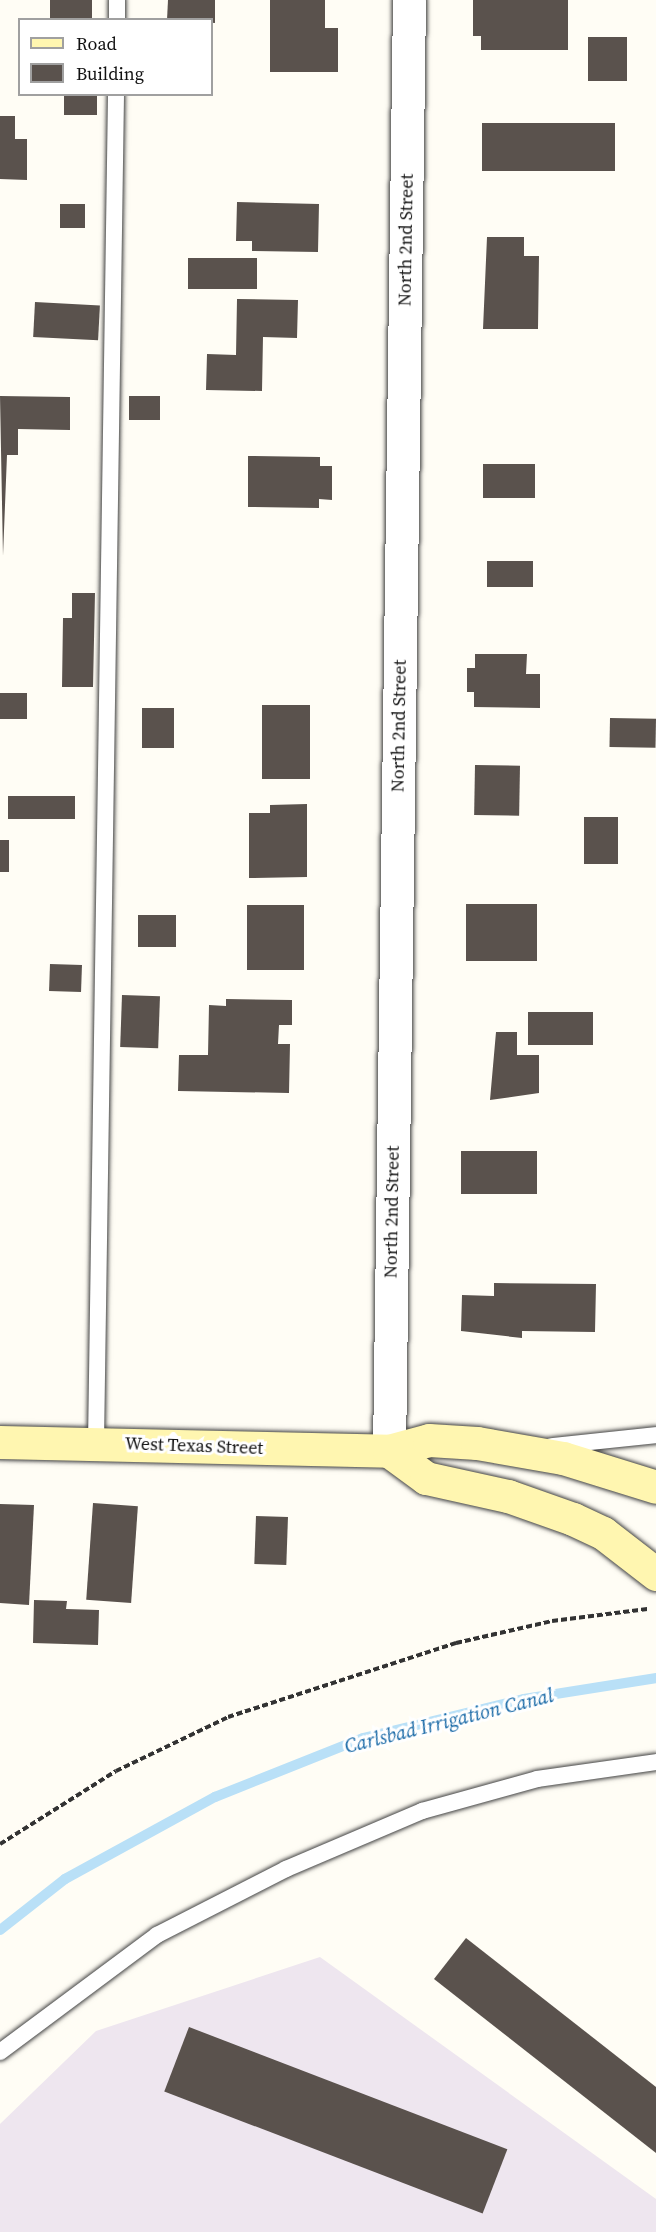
<!DOCTYPE html>
<style>
body{margin:0}
#map{position:relative;width:656px;height:2232px;overflow:hidden;background:#fffdf5;font-family:"Source Serif 4",serif}
div>[style]{position:absolute}
.industrial>*{inset:0;background:#eee6ef}
.stream>*{height:10px;margin:-5px;padding:0 5px;transform-origin:5px;border-radius:5px;background:#b9e0f7}
.building>*{inset:0;background:#5a524d;transform-origin:0 0}
.path>*{height:4px;margin-top:-2px;transform-origin:0;background:repeating-linear-gradient(90deg,#333 0 6px,transparent 0 9px)}
.roads{filter:drop-shadow(0 0 2px #444) drop-shadow(0 0 2px #444)}
.lane>*{height:16px;margin:-8px;padding:0 8px;transform-origin:8px;border-radius:8px;background:#fff}
.street>*{height:33px;margin:-16.5px;padding:0 16.5px;transform-origin:16.5px;border-radius:16.5px;background:#fff}
.secondary>*{height:33px;margin:-16.5px;padding:0 16.5px;transform-origin:16.5px;border-radius:16.5px;background:#fff6b0}
span{translate:-50% -50%;white-space:nowrap;text-align:center;line-height:1.15;-webkit-text-stroke:6px #fff;paint-order:stroke}
.street-label{font-size:18px;color:#111}
.water-label{font-size:20px;color:#1768a6;font-style:italic}
.legend{position:absolute;left:18px;top:18px;width:195px;height:78px;box-sizing:border-box;background:#fff;border:2px solid #a0a0a0;margin:0;padding:8px 10px;list-style:none;font-size:18px;color:#111}
.legend li{display:flex;align-items:center;gap:12px;height:30px}
.legend b{width:30px;border:2px solid #a0a0a0}
</style>
<div id="map">
<div class="industrial">
<div style="clip-path:polygon(320px 1957px,656px 2199px,656px 2232px,0 2232px,0 2124px,96px 2031px)"></div>
</div>
<div class="stream">
<div style="left:0;top:1930px;width:83px;rotate:-38.1deg"></div>
<div style="left:65px;top:1879px;width:171px;rotate:-28.7deg"></div>
<div style="left:215px;top:1797px;width:159px;rotate:-21.7deg"></div>
<div style="left:363px;top:1738px;width:166px;rotate:-13.6deg"></div>
<div style="left:524px;top:1699px;width:134px;rotate:-9deg"></div>
</div>
<div class="building">
<div style="left:50px;top:0;width:42px;height:20px"></div>
<div style="clip-path:polygon(168px 0,215px 0,215px 23px,167px 20px)"></div>
<div style="clip-path:polygon(270px 0,325px 0,325px 28px,338px 28px,338px 72px,270px 72px)"></div>
<div style="clip-path:polygon(473px 0,568px 0,568px 50px,481px 50px,481px 36px,473px 36px)"></div>
<div style="left:588px;top:37px;width:39px;height:44px"></div>
<div style="left:64px;top:94px;width:33px;height:21px"></div>
<div style="clip-path:polygon(0 116px,15px 116px,15px 139px,27px 139px,27px 180px,0 179px)"></div>
<div style="left:482px;top:123px;width:133px;height:48px"></div>
<div style="clip-path:polygon(237px 202px,319px 204px,318px 252px,252px 251px,252px 241px,236px 241px)"></div>
<div style="left:60px;top:204px;width:25px;height:24px"></div>
<div style="clip-path:polygon(487px 237px,524px 237px,524px 256px,539px 256px,538px 329px,483px 329px)"></div>
<div style="left:188px;top:258px;width:69px;height:31px"></div>
<div style="clip-path:polygon(237px 299px,298px 300px,297px 338px,263px 337px,262px 391px,206px 390px,207px 354px,236px 355px)"></div>
<div style="left:35px;top:302px;width:65px;height:35px;rotate:3deg"></div>
<div style="clip-path:polygon(0 396px,70px 397px,70px 430px,18px 429px,18px 455px,7px 455px,3px 556px)"></div>
<div style="left:160px;top:396px;width:24px;height:31px;rotate:90deg"></div>
<div style="clip-path:polygon(248px 456px,320px 457px,320px 466px,332px 466px,332px 500px,319px 499px,319px 508px,248px 507px)"></div>
<div style="left:483px;top:464px;width:52px;height:34px"></div>
<div style="left:487px;top:561px;width:46px;height:26px"></div>
<div style="clip-path:polygon(72px 593px,95px 593px,93px 687px,62px 687px,63px 618px,72px 618px)"></div>
<div style="clip-path:polygon(475px 654px,527px 654px,526px 674px,540px 674px,540px 708px,474px 707px,474px 692px,467px 692px,467px 668px,475px 668px)"></div>
<div style="left:27px;top:693px;width:26px;height:27px;rotate:90deg"></div>
<div style="left:262px;top:705px;width:48px;height:74px"></div>
<div style="left:142px;top:708px;width:32px;height:40px"></div>
<div style="left:610px;top:718px;width:46px;height:29px;rotate:1deg"></div>
<div style="left:475px;top:765px;width:45px;height:50px;rotate:1deg"></div>
<div style="left:8px;top:796px;width:67px;height:23px"></div>
<div style="clip-path:polygon(307px 804px,307px 877px,249px 878px,249px 813px,270px 813px,270px 805px)"></div>
<div style="left:584px;top:817px;width:34px;height:47px"></div>
<div style="left:0;top:840px;width:9px;height:32px"></div>
<div style="left:466px;top:904px;width:71px;height:57px"></div>
<div style="left:247px;top:905px;width:57px;height:65px"></div>
<div style="left:138px;top:915px;width:38px;height:32px"></div>
<div style="left:50px;top:964px;width:32px;height:27px;rotate:2deg"></div>
<div style="left:122px;top:995px;width:38px;height:52px;rotate:2deg"></div>
<div style="clip-path:polygon(226px 999px,292px 1000px,292px 1025px,279px 1025px,278px 1044px,290px 1044px,289px 1093px,178px 1091px,179px 1055px,208px 1055px,209px 1005px,226px 1006px)"></div>
<div style="left:528px;top:1012px;width:65px;height:33px"></div>
<div style="clip-path:polygon(496px 1032px,517px 1032px,517px 1055px,539px 1055px,539px 1093px,490px 1100px)"></div>
<div style="left:461px;top:1151px;width:76px;height:43px"></div>
<div style="clip-path:polygon(494px 1283px,596px 1284px,595px 1332px,522px 1331px,522px 1338px,461px 1331px,462px 1295px,494px 1296px)"></div>
<div style="left:93px;top:1503px;width:45px;height:97px;rotate:4deg"></div>
<div style="clip-path:polygon(0 1504px,34px 1505px,29px 1605px,0 1603px)"></div>
<div style="left:256px;top:1516px;width:32px;height:48px;rotate:2deg"></div>
<div style="clip-path:polygon(34px 1600px,67px 1601px,66px 1609px,99px 1610px,98px 1645px,33px 1643px)"></div>
<div style="clip-path:polygon(466px 1938px,656px 2087px,656px 2153px,434px 1979px)"></div>
<div style="left:189px;top:2027px;width:341px;height:69px;rotate:21deg"></div>
</div>
<div class="path">
<div style="left:0;top:1844px;width:137px;rotate:-32.2deg"></div>
<div style="left:116px;top:1771px;width:124px;rotate:-25.7deg"></div>
<div style="left:228px;top:1717px;width:240px;rotate:-18deg"></div>
<div style="left:456px;top:1643px;width:98px;rotate:-12.9deg"></div>
<div style="left:552px;top:1621px;width:96px;rotate:-7.2deg"></div>
</div>
<div class="roads">
<div class="lane">
<div style="left:117px;top:20px;width:20px;rotate:-90deg"></div>
<div style="left:96px;top:1443px;width:1349px;rotate:-89.15deg"></div>
<div style="left:552px;top:1446px;width:105px;rotate:-6deg"></div>
<div style="left:0;top:2052px;width:196px;rotate:-36.7deg"></div>
<div style="left:157px;top:1935px;width:145px;rotate:-27.1deg"></div>
<div style="left:286px;top:1869px;width:148px;rotate:-23.1deg"></div>
<div style="left:422px;top:1811px;width:119px;rotate:-15.5deg"></div>
<div style="left:537px;top:1779px;width:120px;rotate:-8.1deg"></div>
</div>
<div class="street">
<div style="left:389px;top:1451px;width:1451px;rotate:-89.21deg"></div>
</div>
<div class="secondary">
<div style="left:0;top:1442px;width:389px;rotate:1.3deg"></div>
<div style="left:389px;top:1451px;width:41px;rotate:-15.4deg"></div>
<div style="left:429px;top:1440px;width:48px;rotate:3.6deg"></div>
<div style="left:477px;top:1443px;width:87px;rotate:9.9deg"></div>
<div style="left:563px;top:1458px;width:97px;rotate:17.3deg"></div>
<div style="left:389px;top:1451px;width:46px;rotate:36.1deg"></div>
<div style="left:426px;top:1478px;width:84px;rotate:12.4deg"></div>
<div style="left:508px;top:1496px;width:69px;rotate:19.5deg"></div>
<div style="left:573px;top:1519px;width:33px;rotate:25deg"></div>
<div style="left:603px;top:1533px;width:67px;rotate:37.7deg"></div>
</div>
</div>
<div class="street-label">
<span style="left:406px;top:240px;rotate:-89deg">North 2nd Street</span>
<span style="left:399px;top:726px;rotate:-89deg">North 2nd Street</span>
<span style="left:392px;top:1212px;rotate:-89deg">North 2nd Street</span>
<span style="left:194px;top:1446px;rotate:2deg">West Texas Street</span>
</div>
<div class="water-label">
<span style="left:449px;top:1721px;rotate:-14deg">Carlsbad Irrigation Canal</span>
</div>
<ul class="legend">
<li><b style="height:8px;background:#fff6b0"></b>Road</li>
<li><b style="height:16px;background:#5a524d"></b>Building</li>
</ul>
</div>
